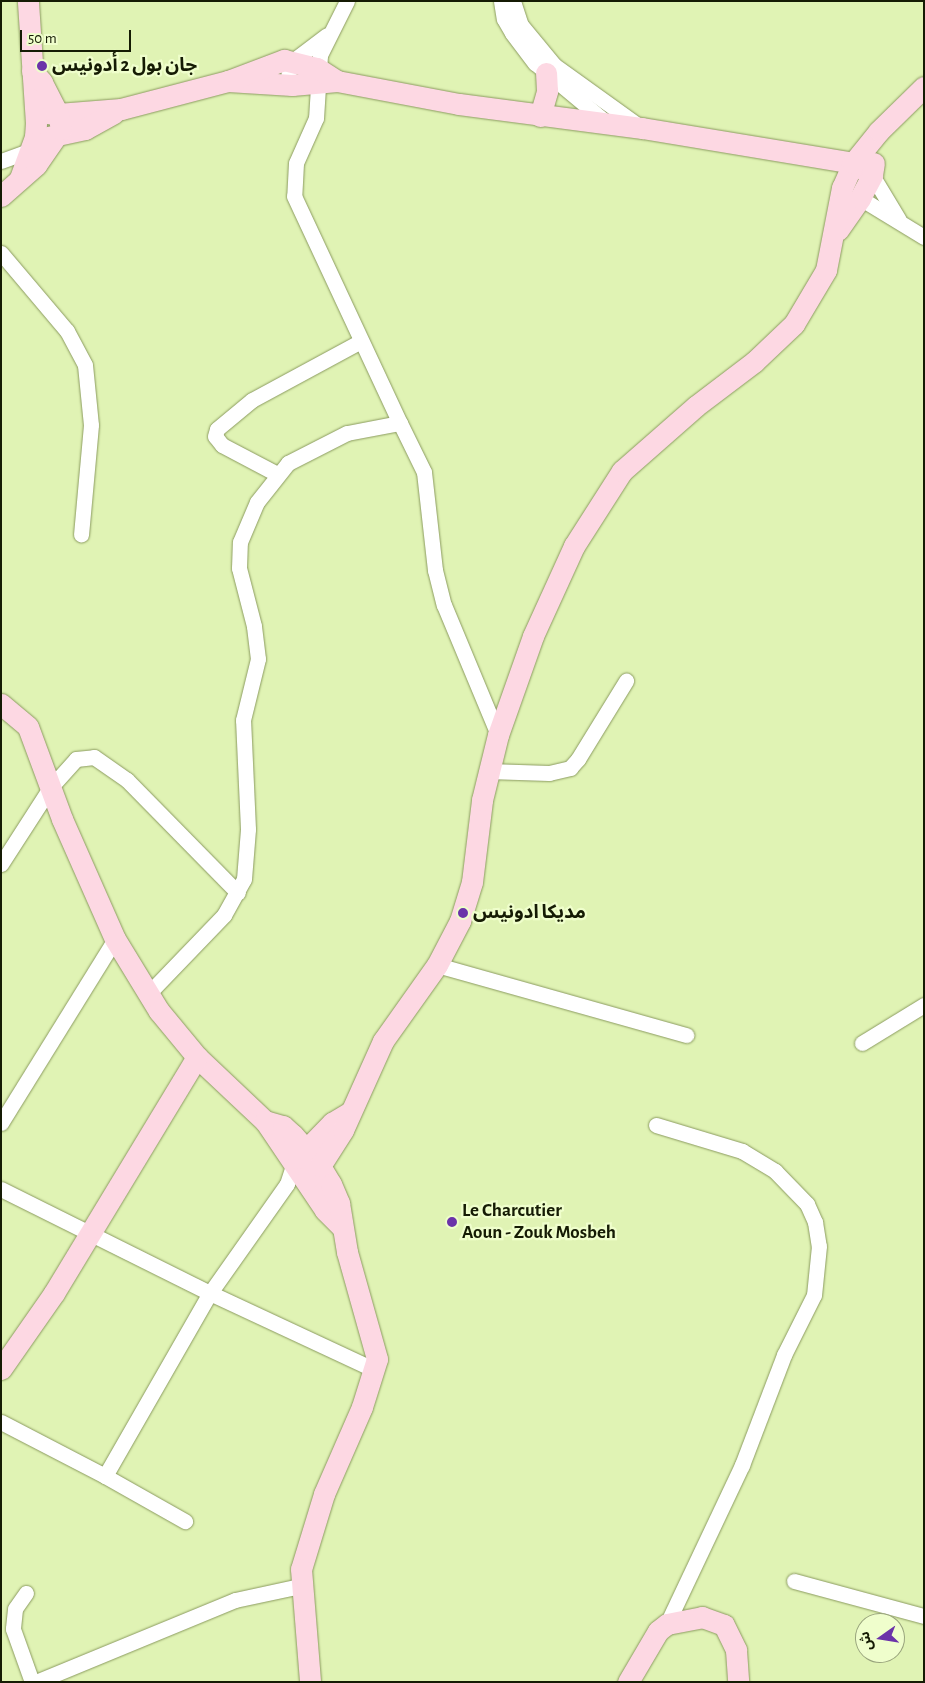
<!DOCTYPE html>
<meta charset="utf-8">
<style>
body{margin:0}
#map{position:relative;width:925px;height:1683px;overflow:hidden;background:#e0f3b4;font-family:"Alegreya Sans","Noto Sans Arabic",sans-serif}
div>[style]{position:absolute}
.roads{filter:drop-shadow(0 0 1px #8b9b60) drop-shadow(0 0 1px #8b9b60)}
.street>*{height:15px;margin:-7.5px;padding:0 7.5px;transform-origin:7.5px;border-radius:7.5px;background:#fff}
.secondary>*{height:21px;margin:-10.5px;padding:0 10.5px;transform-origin:10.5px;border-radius:10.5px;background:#fdd8e3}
.dots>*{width:14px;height:14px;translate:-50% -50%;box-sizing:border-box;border:2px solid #effecc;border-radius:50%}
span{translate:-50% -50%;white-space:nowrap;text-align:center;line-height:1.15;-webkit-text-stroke:4.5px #effecc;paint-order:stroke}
.poi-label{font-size:19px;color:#151b04;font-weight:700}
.left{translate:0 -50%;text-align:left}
.frame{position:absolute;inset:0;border:2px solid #151b04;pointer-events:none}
.north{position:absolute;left:855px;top:1613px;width:50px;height:50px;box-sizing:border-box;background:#effecc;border:1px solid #98a37c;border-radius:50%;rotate:257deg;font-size:14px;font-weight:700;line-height:20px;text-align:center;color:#151b04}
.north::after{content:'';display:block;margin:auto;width:18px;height:22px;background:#6b33a9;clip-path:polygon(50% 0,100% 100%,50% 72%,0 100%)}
.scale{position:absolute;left:20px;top:30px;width:111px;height:22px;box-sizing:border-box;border:2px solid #151b04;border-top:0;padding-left:6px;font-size:15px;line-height:18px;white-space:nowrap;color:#151b04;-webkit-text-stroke:4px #effecc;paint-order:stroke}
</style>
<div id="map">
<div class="roads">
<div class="street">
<div style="left:347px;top:1px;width:60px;rotate:116.6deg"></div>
<div style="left:320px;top:55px;width:63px;rotate:93.6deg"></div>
<div style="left:316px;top:118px;width:49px;rotate:114deg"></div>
<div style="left:296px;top:163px;width:33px;rotate:93deg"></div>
<div style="left:294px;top:196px;width:251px;rotate:65deg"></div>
<div style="left:501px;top:1px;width:18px;rotate:81deg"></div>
<div style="left:504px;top:19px;width:16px;rotate:60deg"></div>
<div style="left:512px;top:33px;width:38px;rotate:53deg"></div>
<div style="left:535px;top:63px;width:94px;rotate:39.8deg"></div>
<div style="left:513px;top:1px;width:25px;rotate:72deg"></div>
<div style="left:521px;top:25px;width:52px;rotate:50.5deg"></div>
<div style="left:554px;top:65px;width:105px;rotate:35.7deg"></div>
<div style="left:288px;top:85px;width:17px;rotate:-87deg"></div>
<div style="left:289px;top:68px;width:9px;rotate:-58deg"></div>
<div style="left:294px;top:60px;width:41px;rotate:-37.1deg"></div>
<div style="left:1px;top:161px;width:30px;rotate:-20deg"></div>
<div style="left:872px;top:175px;width:52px;rotate:59deg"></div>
<div style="left:860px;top:198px;width:75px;rotate:31.4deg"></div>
<div style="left:1px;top:253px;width:102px;rotate:49.8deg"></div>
<div style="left:67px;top:331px;width:38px;rotate:62deg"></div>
<div style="left:85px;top:365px;width:60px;rotate:84.3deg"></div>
<div style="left:91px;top:425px;width:110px;rotate:95.2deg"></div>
<div style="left:277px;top:474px;width:62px;rotate:-152.2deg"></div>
<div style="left:222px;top:445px;width:11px;rotate:-128deg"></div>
<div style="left:215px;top:436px;width:7px;rotate:-74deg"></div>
<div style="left:217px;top:429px;width:45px;rotate:-39.6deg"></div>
<div style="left:252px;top:400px;width:124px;rotate:-28.4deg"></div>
<div style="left:488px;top:771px;width:61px;rotate:1.9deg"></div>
<div style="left:549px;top:773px;width:22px;rotate:-13deg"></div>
<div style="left:570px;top:768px;width:12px;rotate:-48deg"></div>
<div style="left:578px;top:759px;width:92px;rotate:-58.4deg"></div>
<div style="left:1px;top:864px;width:90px;rotate:-57.2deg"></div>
<div style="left:50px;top:788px;width:39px;rotate:-48deg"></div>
<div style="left:76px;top:759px;width:18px;rotate:-6deg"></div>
<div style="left:94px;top:757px;width:40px;rotate:34.9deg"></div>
<div style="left:127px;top:780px;width:158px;rotate:45.5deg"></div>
<div style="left:437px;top:965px;width:259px;rotate:15.7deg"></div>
<div style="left:148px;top:994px;width:110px;rotate:-46.1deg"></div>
<div style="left:224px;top:915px;width:41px;rotate:-60.9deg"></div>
<div style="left:244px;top:879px;width:50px;rotate:-85.4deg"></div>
<div style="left:248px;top:829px;width:109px;rotate:-92.6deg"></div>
<div style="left:243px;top:720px;width:63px;rotate:-76.2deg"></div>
<div style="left:258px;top:659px;width:33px;rotate:-97deg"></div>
<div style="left:254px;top:626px;width:60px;rotate:-104.5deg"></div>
<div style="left:239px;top:568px;width:26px;rotate:-88deg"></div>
<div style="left:240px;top:542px;width:43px;rotate:-67deg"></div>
<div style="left:257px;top:502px;width:50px;rotate:-51.5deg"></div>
<div style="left:288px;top:463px;width:66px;rotate:-27deg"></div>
<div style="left:347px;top:433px;width:54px;rotate:-10.7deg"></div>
<div style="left:400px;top:423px;width:55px;rotate:63.9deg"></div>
<div style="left:424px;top:472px;width:99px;rotate:83.6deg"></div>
<div style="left:435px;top:570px;width:36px;rotate:76deg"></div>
<div style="left:444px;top:605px;width:141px;rotate:67.4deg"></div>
<div style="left:862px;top:1043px;width:73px;rotate:-31.5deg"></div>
<div style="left:1px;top:1123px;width:216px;rotate:-58.2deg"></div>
<div style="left:656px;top:1125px;width:90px;rotate:16.8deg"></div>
<div style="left:742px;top:1151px;width:39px;rotate:31deg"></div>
<div style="left:775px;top:1171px;width:46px;rotate:45.9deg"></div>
<div style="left:807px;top:1204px;width:20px;rotate:66deg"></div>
<div style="left:815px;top:1222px;width:24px;rotate:81deg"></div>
<div style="left:819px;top:1246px;width:49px;rotate:95.8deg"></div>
<div style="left:814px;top:1295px;width:67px;rotate:116.6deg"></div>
<div style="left:784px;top:1355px;width:118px;rotate:110.9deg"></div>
<div style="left:742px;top:1465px;width:176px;rotate:115.3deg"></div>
<div style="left:1px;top:1189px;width:233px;rotate:26.5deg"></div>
<div style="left:210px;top:1293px;width:182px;rotate:25deg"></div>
<div style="left:1px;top:1422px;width:117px;rotate:27.4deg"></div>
<div style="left:105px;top:1476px;width:211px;rotate:-60.2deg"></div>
<div style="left:210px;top:1293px;width:133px;rotate:-54.8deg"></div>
<div style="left:287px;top:1184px;width:20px;rotate:-72deg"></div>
<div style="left:105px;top:1476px;width:92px;rotate:29.4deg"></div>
<div style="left:794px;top:1581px;width:135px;rotate:15.1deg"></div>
<div style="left:26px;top:1593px;width:19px;rotate:125deg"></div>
<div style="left:15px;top:1609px;width:20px;rotate:96deg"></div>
<div style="left:13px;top:1629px;width:56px;rotate:70.3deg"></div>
<div style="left:36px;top:1682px;width:215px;rotate:-22.4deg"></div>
<div style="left:235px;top:1600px;width:66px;rotate:-12.2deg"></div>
</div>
<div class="secondary">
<div style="left:228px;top:81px;width:64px;rotate:3.6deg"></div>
<div style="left:292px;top:85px;width:45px;rotate:-5.1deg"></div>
<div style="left:337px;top:81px;width:124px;rotate:10.7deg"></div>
<div style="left:459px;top:104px;width:185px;rotate:7.5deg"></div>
<div style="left:642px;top:128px;width:214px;rotate:9.4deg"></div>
<div style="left:853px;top:163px;width:22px;rotate:32deg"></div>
<div style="left:36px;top:112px;width:22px;rotate:5deg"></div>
<div style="left:58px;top:114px;width:63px;rotate:-4.5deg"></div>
<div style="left:121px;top:109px;width:111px;rotate:-14.7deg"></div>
<div style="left:228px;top:81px;width:60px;rotate:-20.6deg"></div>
<div style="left:284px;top:60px;width:34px;rotate:14deg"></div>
<div style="left:317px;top:68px;width:24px;rotate:33deg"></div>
<div style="left:540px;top:116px;width:26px;rotate:-74deg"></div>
<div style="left:547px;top:91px;width:18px;rotate:-93deg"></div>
<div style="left:48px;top:137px;width:38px;rotate:-12deg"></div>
<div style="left:85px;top:129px;width:33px;rotate:-29deg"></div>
<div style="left:20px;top:178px;width:44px;rotate:-69.9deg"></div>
<div style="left:35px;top:137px;width:14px;rotate:-86deg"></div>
<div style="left:36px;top:123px;width:122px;rotate:-93.8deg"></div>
<div style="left:1px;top:196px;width:47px;rotate:-41.5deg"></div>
<div style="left:36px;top:165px;width:44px;rotate:-55.2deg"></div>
<div style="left:61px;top:129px;width:15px;rotate:-101deg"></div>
<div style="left:58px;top:114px;width:36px;rotate:-117deg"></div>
<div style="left:42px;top:82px;width:15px;rotate:-132deg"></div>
<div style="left:838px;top:230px;width:39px;rotate:-55deg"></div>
<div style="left:860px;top:198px;width:26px;rotate:-62deg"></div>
<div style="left:872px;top:175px;width:12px;rotate:-81deg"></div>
<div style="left:1px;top:704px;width:35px;rotate:40deg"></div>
<div style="left:28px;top:727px;width:98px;rotate:69.7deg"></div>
<div style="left:62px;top:819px;width:131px;rotate:66.2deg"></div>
<div style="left:115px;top:939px;width:84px;rotate:58.6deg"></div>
<div style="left:159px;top:1011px;width:60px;rotate:50.4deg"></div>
<div style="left:197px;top:1057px;width:93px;rotate:43.3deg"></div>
<div style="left:265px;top:1121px;width:107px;rotate:56deg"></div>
<div style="left:325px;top:1210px;width:24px;rotate:45deg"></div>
<div style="left:265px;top:1121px;width:19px;rotate:16deg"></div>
<div style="left:283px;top:1126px;width:13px;rotate:42deg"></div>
<div style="left:293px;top:1135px;width:41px;rotate:48.9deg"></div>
<div style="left:320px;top:1166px;width:21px;rotate:59deg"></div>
<div style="left:331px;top:1184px;width:21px;rotate:67deg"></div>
<div style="left:339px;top:1203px;width:50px;rotate:80.7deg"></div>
<div style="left:347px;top:1252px;width:111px;rotate:74.3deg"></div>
<div style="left:377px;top:1359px;width:50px;rotate:107.4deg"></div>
<div style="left:362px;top:1407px;width:95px;rotate:113.6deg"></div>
<div style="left:324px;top:1494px;width:78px;rotate:107deg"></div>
<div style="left:301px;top:1569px;width:113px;rotate:85.4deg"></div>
<div style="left:298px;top:1158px;width:49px;rotate:-45.8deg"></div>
<div style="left:332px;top:1123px;width:21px;rotate:-31deg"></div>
<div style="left:306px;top:1180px;width:20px;rotate:-45deg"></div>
<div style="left:320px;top:1166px;width:43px;rotate:-57.4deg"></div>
<div style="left:343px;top:1130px;width:98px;rotate:-65.8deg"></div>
<div style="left:383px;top:1041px;width:93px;rotate:-54.6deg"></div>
<div style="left:437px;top:965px;width:50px;rotate:-62.4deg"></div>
<div style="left:460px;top:921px;width:41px;rotate:-72.9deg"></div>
<div style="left:472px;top:882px;width:83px;rotate:-83deg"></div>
<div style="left:482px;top:800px;width:67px;rotate:-76.2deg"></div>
<div style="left:498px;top:735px;width:105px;rotate:-70.5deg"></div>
<div style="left:533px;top:636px;width:99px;rotate:-65.5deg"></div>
<div style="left:574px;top:546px;width:89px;rotate:-57.4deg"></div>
<div style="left:622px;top:471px;width:98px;rotate:-41.3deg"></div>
<div style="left:696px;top:406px;width:73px;rotate:-37.2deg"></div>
<div style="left:754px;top:362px;width:55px;rotate:-43.5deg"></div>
<div style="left:794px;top:324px;width:63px;rotate:-59.3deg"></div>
<div style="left:826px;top:270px;width:84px;rotate:-79deg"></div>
<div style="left:842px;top:188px;width:27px;rotate:-66deg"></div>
<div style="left:853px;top:163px;width:41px;rotate:-50.9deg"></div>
<div style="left:879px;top:131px;width:63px;rotate:-44.4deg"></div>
<div style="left:1px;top:1369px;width:93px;rotate:-55.1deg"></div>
<div style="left:54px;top:1293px;width:276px;rotate:-58.8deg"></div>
<div style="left:628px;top:1682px;width:59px;rotate:-59.5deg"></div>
<div style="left:658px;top:1631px;width:11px;rotate:-38deg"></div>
<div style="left:667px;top:1624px;width:36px;rotate:-11deg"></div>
<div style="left:702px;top:1617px;width:23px;rotate:20deg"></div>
<div style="left:724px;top:1625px;width:28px;rotate:64deg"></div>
<div style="left:736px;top:1650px;width:32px;rotate:86deg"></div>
</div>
</div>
<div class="dots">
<div style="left:42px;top:66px;background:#6b33a9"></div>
<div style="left:463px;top:913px;background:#6b33a9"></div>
<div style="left:452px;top:1222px;background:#6b33a9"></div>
</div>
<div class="poi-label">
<span class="left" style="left:52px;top:66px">جان بول 2 أدونيس</span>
<span class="left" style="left:473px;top:913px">مديكا ادونيس</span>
<span class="left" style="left:462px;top:1222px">Le Charcutier<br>Aoun - Zouk Mosbeh</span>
</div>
<div class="frame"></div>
<div class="north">ش</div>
<div class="scale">50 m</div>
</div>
